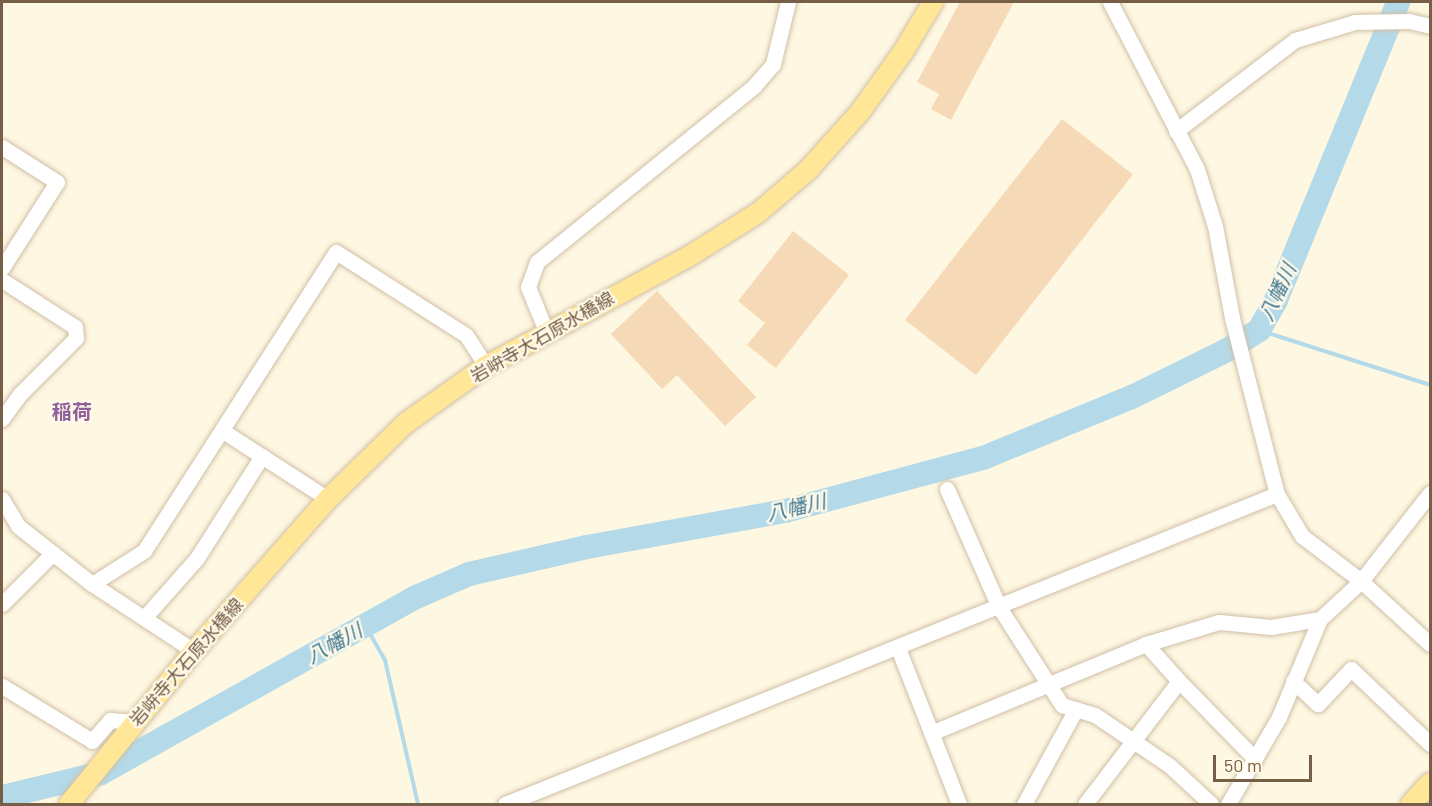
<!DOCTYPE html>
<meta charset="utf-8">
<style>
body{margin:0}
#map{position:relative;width:1432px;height:806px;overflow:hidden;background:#fef7e1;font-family:Barlow,"Noto Sans JP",sans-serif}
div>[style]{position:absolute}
.stream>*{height:4px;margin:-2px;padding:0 2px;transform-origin:2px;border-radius:2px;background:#b4dae9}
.river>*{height:24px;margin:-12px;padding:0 12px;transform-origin:12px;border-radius:12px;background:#b4dae9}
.building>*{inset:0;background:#f6d9b6;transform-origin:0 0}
.roads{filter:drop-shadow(0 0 2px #d0bfa7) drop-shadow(0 0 2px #d0bfa7)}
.minor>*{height:15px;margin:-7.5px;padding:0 7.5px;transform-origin:7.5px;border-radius:7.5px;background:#fff}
.major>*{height:20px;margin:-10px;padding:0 10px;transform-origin:10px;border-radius:10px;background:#ffe797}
span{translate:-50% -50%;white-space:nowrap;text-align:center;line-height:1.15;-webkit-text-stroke:4.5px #fff9e9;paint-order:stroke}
.street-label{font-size:18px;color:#775e46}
.water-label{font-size:20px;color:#407a94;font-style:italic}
.neighbourhood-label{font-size:20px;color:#90609b;font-weight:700}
.frame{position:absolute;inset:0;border:3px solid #775e46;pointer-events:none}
.scale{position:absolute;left:1213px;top:755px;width:99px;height:27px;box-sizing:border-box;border:3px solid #775e46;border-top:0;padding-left:8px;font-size:18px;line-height:21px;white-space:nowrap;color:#775e46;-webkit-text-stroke:4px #fff9e9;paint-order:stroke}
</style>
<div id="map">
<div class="stream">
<div style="left:1259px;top:330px;width:180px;rotate:17.8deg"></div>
<div style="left:365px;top:625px;width:40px;rotate:60.3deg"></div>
<div style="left:385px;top:660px;width:148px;rotate:77.1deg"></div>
</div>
<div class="river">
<div style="left:2px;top:797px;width:102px;rotate:-13.6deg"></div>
<div style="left:101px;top:773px;width:359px;rotate:-29.2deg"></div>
<div style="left:414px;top:598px;width:60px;rotate:-23.6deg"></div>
<div style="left:469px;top:574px;width:121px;rotate:-12.9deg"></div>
<div style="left:587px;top:547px;width:201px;rotate:-10.3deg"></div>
<div style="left:785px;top:511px;width:205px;rotate:-15deg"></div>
<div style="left:983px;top:458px;width:161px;rotate:-22.3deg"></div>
<div style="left:1132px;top:397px;width:108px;rotate:-26.3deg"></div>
<div style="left:1229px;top:349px;width:36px;rotate:-32deg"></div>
<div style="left:1259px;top:330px;width:34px;rotate:-60deg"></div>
<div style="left:1276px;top:300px;width:322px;rotate:-67.7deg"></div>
</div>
<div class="building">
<div style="clip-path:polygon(960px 2px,1014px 2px,951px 120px,931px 109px,939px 94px,917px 82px)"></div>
<div style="left:1062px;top:119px;width:90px;height:255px;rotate:38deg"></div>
<div style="clip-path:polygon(793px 231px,849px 275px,776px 368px,747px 345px,765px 323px,738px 301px)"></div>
<div style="clip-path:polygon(657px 291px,756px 397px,725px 426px,677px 375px,662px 389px,611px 334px)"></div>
</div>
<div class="roads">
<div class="minor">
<div style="left:1110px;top:2px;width:188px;rotate:62.5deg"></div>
<div style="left:1197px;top:169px;width:60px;rotate:72.5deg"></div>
<div style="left:1215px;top:226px;width:94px;rotate:79.5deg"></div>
<div style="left:1232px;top:318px;width:182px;rotate:75.7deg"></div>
<div style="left:1277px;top:494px;width:49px;rotate:59.2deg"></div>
<div style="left:1302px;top:536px;width:74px;rotate:37.3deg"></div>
<div style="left:1361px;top:581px;width:93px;rotate:42.4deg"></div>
<div style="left:1176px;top:131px;width:150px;rotate:-37.4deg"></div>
<div style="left:1295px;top:40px;width:63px;rotate:-16.7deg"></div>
<div style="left:1355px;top:22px;width:54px;rotate:-1.1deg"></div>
<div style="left:1409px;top:21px;width:22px;rotate:13deg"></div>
<div style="left:2px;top:147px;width:65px;rotate:32.5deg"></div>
<div style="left:57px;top:182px;width:102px;rotate:122.6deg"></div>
<div style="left:2px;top:280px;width:87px;rotate:32.8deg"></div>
<div style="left:75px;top:327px;width:11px;rotate:85deg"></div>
<div style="left:76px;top:338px;width:79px;rotate:135deg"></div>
<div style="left:20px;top:394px;width:31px;rotate:126deg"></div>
<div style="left:546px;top:331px;width:48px;rotate:-112.2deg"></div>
<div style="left:528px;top:287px;width:27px;rotate:-70deg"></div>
<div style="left:537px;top:262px;width:279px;rotate:-39deg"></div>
<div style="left:754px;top:86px;width:29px;rotate:-49deg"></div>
<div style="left:773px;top:64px;width:64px;rotate:-76.4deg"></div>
<div style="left:223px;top:431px;width:125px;rotate:32.9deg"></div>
<div style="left:947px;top:489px;width:129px;rotate:66.2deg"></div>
<div style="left:999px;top:607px;width:117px;rotate:57.3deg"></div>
<div style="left:1062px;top:705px;width:34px;rotate:17deg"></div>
<div style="left:1095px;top:715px;width:91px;rotate:34.2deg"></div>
<div style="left:1170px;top:766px;width:56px;rotate:42.8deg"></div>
<div style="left:2px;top:499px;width:31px;rotate:59deg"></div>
<div style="left:18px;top:526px;width:94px;rotate:38.1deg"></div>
<div style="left:92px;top:584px;width:122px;rotate:33.3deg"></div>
<div style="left:92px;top:584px;width:62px;rotate:-32.4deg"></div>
<div style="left:144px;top:551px;width:355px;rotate:-57.3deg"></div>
<div style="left:336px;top:252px;width:154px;rotate:32.6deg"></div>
<div style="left:466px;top:335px;width:37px;rotate:57deg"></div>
<div style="left:2px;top:604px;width:72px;rotate:-45deg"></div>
<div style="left:144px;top:618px;width:80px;rotate:-48.5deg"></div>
<div style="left:197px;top:558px;width:121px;rotate:-57.5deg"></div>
<div style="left:898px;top:648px;width:168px;rotate:68.6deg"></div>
<div style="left:1179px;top:681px;width:109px;rotate:45.7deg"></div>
<div style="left:1293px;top:681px;width:34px;rotate:43deg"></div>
<div style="left:1318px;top:704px;width:48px;rotate:-46.7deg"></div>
<div style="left:1351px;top:669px;width:109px;rotate:43.5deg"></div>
<div style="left:2px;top:686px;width:105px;rotate:31.4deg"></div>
<div style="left:92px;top:741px;width:28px;rotate:-49deg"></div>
<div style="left:110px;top:720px;width:24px;rotate:5deg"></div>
<div style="left:931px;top:733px;width:233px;rotate:-22.5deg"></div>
<div style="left:1146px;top:644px;width:76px;rotate:-16.8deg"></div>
<div style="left:1219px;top:622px;width:52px;rotate:5.5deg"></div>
<div style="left:1271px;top:627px;width:50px;rotate:-9.3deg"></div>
<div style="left:505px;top:804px;width:832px;rotate:-21.88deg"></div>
<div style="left:1024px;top:804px;width:108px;rotate:-61.3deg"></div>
<div style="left:1085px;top:804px;width:155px;rotate:-52.6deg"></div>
<div style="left:1179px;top:681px;width:50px;rotate:-131.7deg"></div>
<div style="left:1228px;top:804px;width:101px;rotate:-59.6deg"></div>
<div style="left:1279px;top:717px;width:106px;rotate:-67.3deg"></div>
<div style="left:1320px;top:619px;width:56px;rotate:-42.8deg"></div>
<div style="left:1361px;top:581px;width:112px;rotate:-51.9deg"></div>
</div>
<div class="major">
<div style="left:69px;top:804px;width:198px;rotate:-50.8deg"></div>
<div style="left:194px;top:651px;width:203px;rotate:-48.6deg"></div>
<div style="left:328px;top:499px;width:109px;rotate:-44.3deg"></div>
<div style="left:406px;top:423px;width:98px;rotate:-35.5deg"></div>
<div style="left:486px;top:366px;width:230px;rotate:-28.4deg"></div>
<div style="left:688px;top:257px;width:83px;rotate:-32.2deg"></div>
<div style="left:758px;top:213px;width:66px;rotate:-40.7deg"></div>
<div style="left:808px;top:170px;width:78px;rotate:-48.1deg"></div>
<div style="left:860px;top:112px;width:74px;rotate:-54.4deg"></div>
<div style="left:903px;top:52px;width:58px;rotate:-59deg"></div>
<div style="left:1411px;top:804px;width:28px;rotate:-48deg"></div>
</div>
</div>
<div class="street-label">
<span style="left:542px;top:337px;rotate:-30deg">岩峅寺大石原水橋線</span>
<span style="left:186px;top:662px;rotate:-49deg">岩峅寺大石原水橋線</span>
</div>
<div class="water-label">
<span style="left:1277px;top:292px;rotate:-65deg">八幡川</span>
<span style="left:796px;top:507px;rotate:-13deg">八幡川</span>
<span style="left:334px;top:643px;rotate:-29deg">八幡川</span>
</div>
<div class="neighbourhood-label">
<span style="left:72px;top:411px">稲荷</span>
</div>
<div class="frame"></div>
<div class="scale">50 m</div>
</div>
